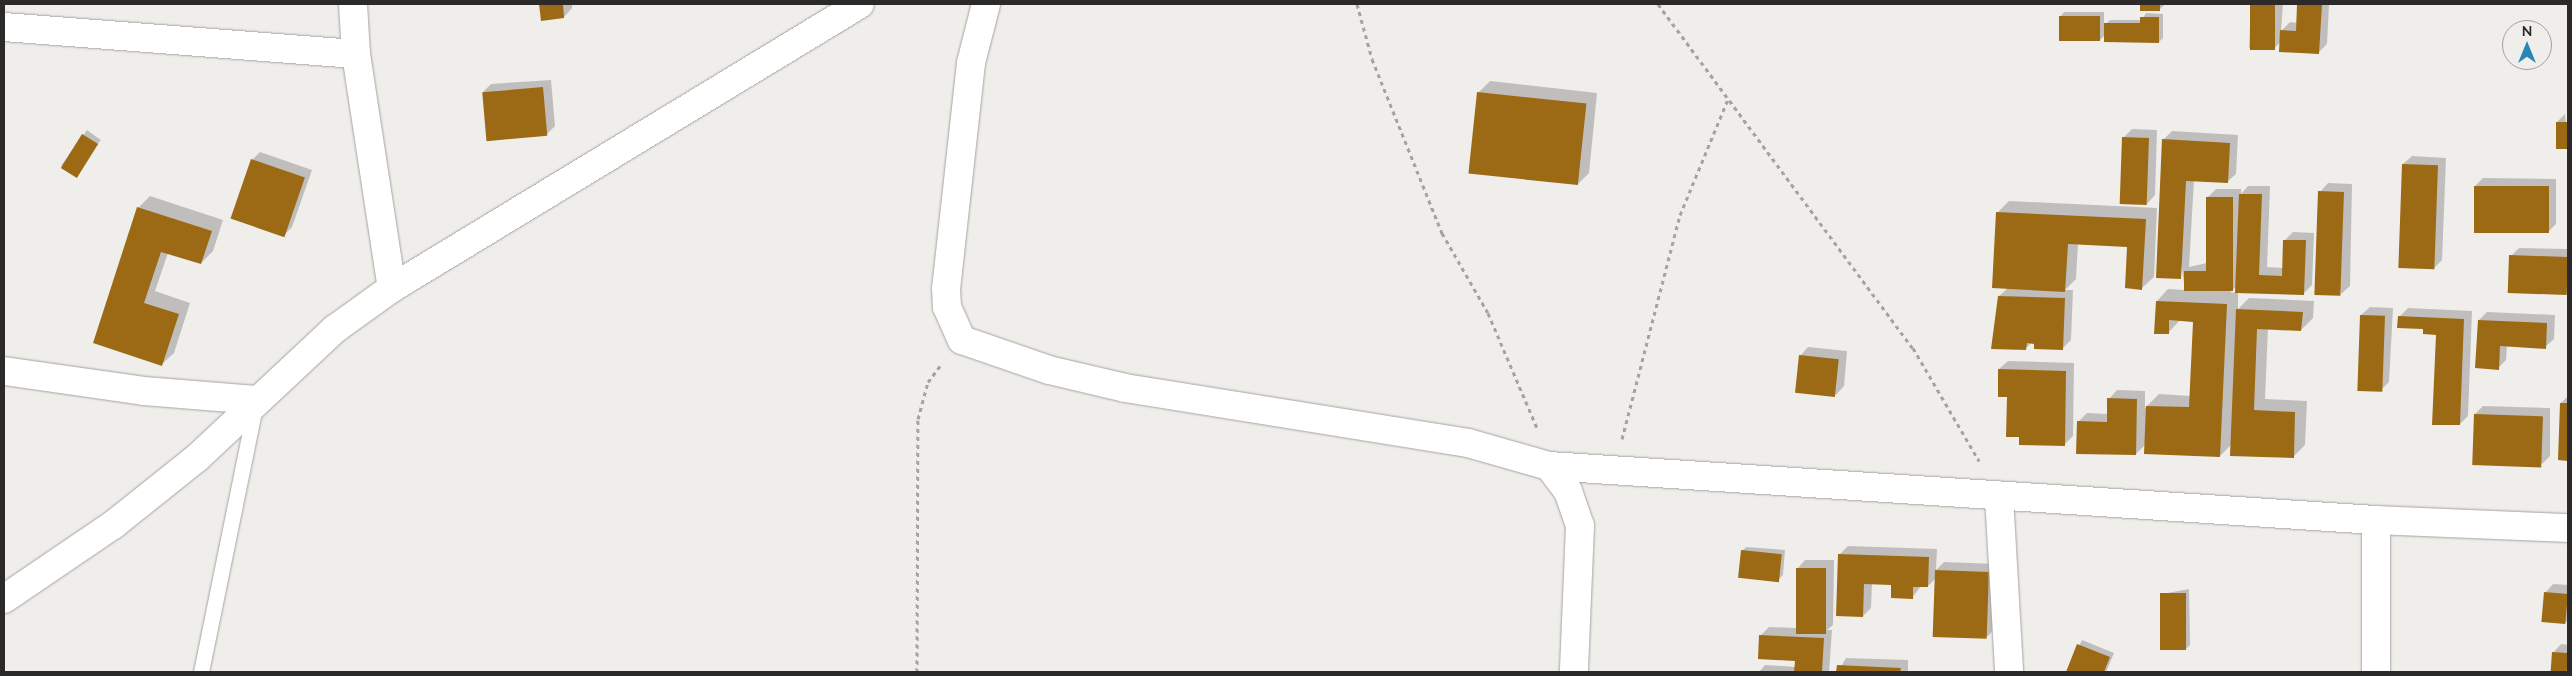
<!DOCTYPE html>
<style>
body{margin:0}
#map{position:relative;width:2572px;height:676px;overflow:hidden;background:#f0eeeb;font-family:Mulish,sans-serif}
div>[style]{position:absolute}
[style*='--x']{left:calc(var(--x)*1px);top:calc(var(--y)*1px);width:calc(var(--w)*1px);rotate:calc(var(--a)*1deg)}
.shadow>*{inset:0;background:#0003;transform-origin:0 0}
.building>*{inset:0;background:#9c6a14;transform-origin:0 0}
.path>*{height:3px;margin-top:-1.5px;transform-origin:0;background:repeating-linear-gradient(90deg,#a5a3a1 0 4px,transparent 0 8px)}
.roads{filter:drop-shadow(0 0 1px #a5a3a0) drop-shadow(0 0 1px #a5a3a0)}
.service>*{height:15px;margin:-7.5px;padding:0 7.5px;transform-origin:7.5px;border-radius:7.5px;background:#fff}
.minor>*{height:28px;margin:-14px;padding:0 14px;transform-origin:14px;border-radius:14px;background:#fff}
span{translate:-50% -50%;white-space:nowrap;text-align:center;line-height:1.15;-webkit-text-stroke:4.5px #f0eeeb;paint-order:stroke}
.frame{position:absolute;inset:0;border:5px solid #2b2a29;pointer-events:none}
.north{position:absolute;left:2502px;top:20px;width:50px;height:50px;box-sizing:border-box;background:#f0eeeb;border:1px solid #a1a09d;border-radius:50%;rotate:0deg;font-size:14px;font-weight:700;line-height:20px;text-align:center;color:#2b2a29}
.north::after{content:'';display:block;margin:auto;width:18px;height:22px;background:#2886b3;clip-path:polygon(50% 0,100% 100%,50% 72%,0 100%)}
</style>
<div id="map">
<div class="shadow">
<i style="clip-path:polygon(540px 4px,572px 4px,572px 8px,564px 17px,542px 19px)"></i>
<i style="clip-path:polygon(2142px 4px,2165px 4px,2159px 10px,2142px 10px)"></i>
<i style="clip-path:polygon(2251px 4px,2283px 4px,2281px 31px,2290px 22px,2298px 23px,2299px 4px,2329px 4px,2327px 44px,2318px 53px,2281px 41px,2273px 50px,2249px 48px)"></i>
<i style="clip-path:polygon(2064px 12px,2104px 12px,2104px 26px,2110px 20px,2142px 20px,2146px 13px,2163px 14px,2163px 38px,2159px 42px,2106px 34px,2100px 40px,2060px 17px)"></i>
<i style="clip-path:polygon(551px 80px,555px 126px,546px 135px,483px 92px,491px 84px)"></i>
<i style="clip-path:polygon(1490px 81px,1597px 93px,1589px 173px,1577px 185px,1478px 93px)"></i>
<i style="clip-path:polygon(2565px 114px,2568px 149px,2556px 148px,2557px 122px)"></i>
<i style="clip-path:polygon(2132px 129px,2157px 130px,2155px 195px,2147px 204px,2124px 137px)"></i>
<i style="left:87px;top:130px;width:17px;height:44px;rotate:36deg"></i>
<i style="clip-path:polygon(evenodd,2172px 131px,2238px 135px,2236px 174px,2227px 182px,2194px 180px,2189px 267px,2207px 263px,2207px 198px,2216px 189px,2241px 189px,2241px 194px,2248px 186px,2270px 186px,2267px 267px,2283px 268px,2285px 240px,2293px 232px,2314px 233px,2312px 285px,2303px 294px,2238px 292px,2238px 309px,2249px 298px,2314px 301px,2313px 318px,2301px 330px,2268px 328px,2265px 399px,2307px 401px,2305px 445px,2293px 457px,2232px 444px,2220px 456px,2146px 444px,2136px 454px,2078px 422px,2087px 413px,2108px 414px,2109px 399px,2117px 390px,2145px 391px,2145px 408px,2159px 394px,2191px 396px,2194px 320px,2180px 320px,2168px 333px,2157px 301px,2168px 289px,2185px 290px,2163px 140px,2172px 131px,2237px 286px,2236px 293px,2230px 292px,2237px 286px)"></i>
<i style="clip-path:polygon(260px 152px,312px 170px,292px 227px,284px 235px,252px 160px)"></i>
<i style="clip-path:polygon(2412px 156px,2446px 158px,2442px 260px,2434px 268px,2403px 164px)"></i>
<i style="clip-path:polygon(2483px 178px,2556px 179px,2556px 224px,2548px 232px,2475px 186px)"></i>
<i style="clip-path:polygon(2328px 183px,2352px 184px,2350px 286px,2341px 294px,2320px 192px)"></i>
<i style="clip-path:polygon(150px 196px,223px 220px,213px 251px,201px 263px,168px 253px,155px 291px,190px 303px,174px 353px,162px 364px,95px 342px,138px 208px)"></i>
<i style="clip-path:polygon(2009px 201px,2157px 208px,2154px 277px,2142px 288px,2128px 246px,2078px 243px,2076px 279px,2065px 290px,2073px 290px,2071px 340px,2063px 348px,2032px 342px,2025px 349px,1999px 296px,2008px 288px,1997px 213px)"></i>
<i style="clip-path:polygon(2519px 248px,2568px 249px,2568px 293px,2510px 291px,2511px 256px)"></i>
<i style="clip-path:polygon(2370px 307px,2393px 308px,2389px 382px,2381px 390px,2361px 315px)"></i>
<i style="clip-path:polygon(2408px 308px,2472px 311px,2468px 416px,2460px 424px,2437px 334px,2399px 317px)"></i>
<i style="clip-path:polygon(2487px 312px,2555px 315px,2554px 339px,2545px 347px,2507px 345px,2506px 360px,2498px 368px,2479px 320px)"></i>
<i style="clip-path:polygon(1808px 347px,1847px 351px,1844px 386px,1836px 395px,1800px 356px)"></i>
<i style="clip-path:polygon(2008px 361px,2074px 363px,2073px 436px,2065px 444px,2021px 435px,1999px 369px)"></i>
<i style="clip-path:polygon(2568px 396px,2568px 459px,2559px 459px,2561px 403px)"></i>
<i style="clip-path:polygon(2483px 406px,2550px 408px,2550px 456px,2542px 464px,2475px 414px)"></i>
<i style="clip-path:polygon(1848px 546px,1937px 549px,1936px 570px,1944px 562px,1997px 564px,1995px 628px,1987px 637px,1936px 578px,1928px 586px,1921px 586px,1912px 598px,1893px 584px,1872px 583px,1871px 608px,1863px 616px,1840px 554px)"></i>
<i style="clip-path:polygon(1746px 547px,1785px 550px,1783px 575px,1779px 579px,1742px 551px)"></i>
<i style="clip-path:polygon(1805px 560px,1834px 560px,1833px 625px,1827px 630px,1832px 630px,1829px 672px,1759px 672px,1765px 665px,1796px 667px,1796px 660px,1761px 635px,1769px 627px,1796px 628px,1797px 569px)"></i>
<i style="clip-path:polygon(2553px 584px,2568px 585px,2568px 622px,2543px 620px,2545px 593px)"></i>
<i style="clip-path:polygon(2189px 589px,2190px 645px,2186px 649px,2162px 594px)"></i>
<i style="clip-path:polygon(2082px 640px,2114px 653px,2106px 672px,2067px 672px)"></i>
<i style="clip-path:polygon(2561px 644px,2568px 645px,2568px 671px,2552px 670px,2553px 653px)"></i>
<i style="clip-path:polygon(1846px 658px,1908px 660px,1908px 672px,1838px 672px)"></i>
</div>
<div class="building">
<i style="clip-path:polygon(539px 4px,563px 4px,564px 18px,541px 21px)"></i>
<i style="left:2140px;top:4px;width:20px;height:7px"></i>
<i style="left:2250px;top:4px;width:25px;height:46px"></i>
<i style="clip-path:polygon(2297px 4px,2322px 4px,2319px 54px,2279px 52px,2280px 30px,2296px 31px)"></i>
<i style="left:2059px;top:16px;width:41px;height:25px"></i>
<i style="clip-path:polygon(2140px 17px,2159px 17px,2159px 43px,2104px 42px,2104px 23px,2140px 23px)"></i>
<i style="left:543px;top:87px;width:49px;height:61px;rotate:85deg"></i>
<i style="left:1477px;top:92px;width:110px;height:82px;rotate:6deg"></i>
<i style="left:2556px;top:122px;width:12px;height:27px"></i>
<i style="left:82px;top:134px;width:19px;height:40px;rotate:32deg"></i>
<i style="left:2122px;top:137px;width:27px;height:67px;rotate:2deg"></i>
<i style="clip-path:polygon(2162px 139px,2230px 143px,2228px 183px,2186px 181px,2181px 279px,2156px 278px)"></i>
<i style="left:251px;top:159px;width:57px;height:63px;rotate:19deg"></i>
<i style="left:2402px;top:164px;width:36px;height:104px;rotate:2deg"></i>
<i style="left:2474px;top:186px;width:75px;height:47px"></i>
<i style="left:2318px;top:191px;width:26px;height:104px;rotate:2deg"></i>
<i style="clip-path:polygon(2239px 194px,2262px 194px,2259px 275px,2282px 276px,2283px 240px,2306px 240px,2304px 295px,2235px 293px)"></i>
<i style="clip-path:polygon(2206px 197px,2233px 197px,2233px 291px,2184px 291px,2184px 271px,2206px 271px)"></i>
<i style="clip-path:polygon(137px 207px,212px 231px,201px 264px,161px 252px,144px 303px,179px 314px,162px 366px,93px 343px)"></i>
<i style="clip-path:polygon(1996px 212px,2146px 219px,2142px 290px,2125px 288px,2127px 247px,2068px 244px,2065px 292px,1992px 288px)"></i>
<i style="left:2509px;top:255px;width:59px;height:38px;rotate:2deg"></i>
<i style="clip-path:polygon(1998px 296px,2065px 298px,2063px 350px,2034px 349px,2034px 344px,2027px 343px,2026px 350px,1991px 349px)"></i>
<i style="clip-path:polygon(2156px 301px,2227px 304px,2220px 457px,2144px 454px,2146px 406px,2189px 407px,2193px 322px,2169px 320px,2169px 334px,2154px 334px)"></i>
<i style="clip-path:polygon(2236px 309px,2303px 312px,2301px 331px,2257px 329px,2254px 410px,2295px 412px,2294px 458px,2230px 456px)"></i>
<i style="left:2360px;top:315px;width:25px;height:76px;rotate:2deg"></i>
<i style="clip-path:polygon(2398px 316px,2464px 319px,2460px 425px,2432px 425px,2436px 335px,2423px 334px,2423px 329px,2397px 328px)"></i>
<i style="clip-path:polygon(2478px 320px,2547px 323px,2546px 349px,2500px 346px,2499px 370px,2475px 368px)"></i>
<i style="left:1799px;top:355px;width:40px;height:38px;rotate:6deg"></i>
<i style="clip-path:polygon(1998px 369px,2066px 371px,2065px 446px,2019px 445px,2019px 437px,2006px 437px,2007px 397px,1998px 397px)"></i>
<i style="clip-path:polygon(2107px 398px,2137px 399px,2136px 455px,2076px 454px,2077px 421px,2107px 422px)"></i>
<i style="clip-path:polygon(2560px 403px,2568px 403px,2568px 461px,2558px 460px)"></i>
<i style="left:2474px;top:414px;width:69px;height:51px;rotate:2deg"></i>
<i style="left:1741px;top:550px;width:41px;height:28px;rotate:6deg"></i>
<i style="clip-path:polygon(1838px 554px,1929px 557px,1928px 587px,1913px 587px,1913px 599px,1891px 598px,1891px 585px,1864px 584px,1863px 617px,1836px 616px)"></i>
<i style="left:1796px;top:568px;width:30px;height:66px"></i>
<i style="left:1935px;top:570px;width:54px;height:67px;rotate:2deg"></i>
<i style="left:2544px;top:592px;width:24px;height:30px;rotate:5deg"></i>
<i style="left:2160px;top:593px;width:26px;height:57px"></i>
<i style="clip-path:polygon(1759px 635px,1824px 638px,1822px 672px,1794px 672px,1795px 661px,1758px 659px)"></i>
<i style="clip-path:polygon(2077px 644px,2110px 657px,2104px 672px,2066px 672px)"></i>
<i style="left:2552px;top:652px;width:16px;height:19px;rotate:4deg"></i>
<i style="clip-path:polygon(1837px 665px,1901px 668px,1900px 672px,1836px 672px)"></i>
</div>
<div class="path">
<i style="--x:1357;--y:4;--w:57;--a:74.7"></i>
<i style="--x:1372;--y:59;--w:188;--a:68.1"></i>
<i style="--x:1442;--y:233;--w:92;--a:60.1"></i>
<i style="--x:1488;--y:313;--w:127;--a:66.9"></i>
<i style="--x:1658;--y:4;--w:428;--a:53.5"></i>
<i style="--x:1913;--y:348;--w:131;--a:59.7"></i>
<i style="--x:1622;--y:439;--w:231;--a:-75.5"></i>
<i style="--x:1680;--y:215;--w:126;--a:-67.5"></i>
<i style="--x:917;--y:672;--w:253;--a:-89.8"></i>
<i style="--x:918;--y:419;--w:38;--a:-75"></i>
<i style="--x:928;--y:382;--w:21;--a:-53"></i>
</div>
<div class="roads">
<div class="service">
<i style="--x:201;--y:672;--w:270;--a:-78.5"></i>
</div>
<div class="minor">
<i style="--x:353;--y:4;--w:50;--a:86.6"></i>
<i style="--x:356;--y:54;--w:237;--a:81.3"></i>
<i style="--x:986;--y:4;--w:61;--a:104.3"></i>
<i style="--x:971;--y:63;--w:226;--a:96.3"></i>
<i style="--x:946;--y:288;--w:19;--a:87"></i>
<i style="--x:947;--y:307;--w:36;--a:66"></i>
<i style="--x:962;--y:340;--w:92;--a:19"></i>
<i style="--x:1049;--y:370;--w:78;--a:13.3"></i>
<i style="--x:1125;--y:388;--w:347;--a:9.1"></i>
<i style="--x:1468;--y:443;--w:84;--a:15.9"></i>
<i style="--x:1549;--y:466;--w:31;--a:53"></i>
<i style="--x:1568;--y:491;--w:37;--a:71"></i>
<i style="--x:1580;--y:526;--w:146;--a:92.4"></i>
<i style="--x:4;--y:27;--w:353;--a:4.4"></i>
<i style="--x:4;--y:371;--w:141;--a:8.1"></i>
<i style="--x:144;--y:391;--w:112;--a:4.6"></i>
<i style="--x:1549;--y:466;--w:829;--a:3.74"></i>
<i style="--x:2376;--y:520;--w:192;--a:2.4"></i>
<i style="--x:1999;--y:496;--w:176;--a:86.7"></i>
<i style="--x:2376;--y:520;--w:152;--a:90"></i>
<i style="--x:4;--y:599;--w:132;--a:-34.2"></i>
<i style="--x:113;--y:525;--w:107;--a:-38.6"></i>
<i style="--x:197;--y:458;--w:189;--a:-43.1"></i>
<i style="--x:335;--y:329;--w:70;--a:-35.7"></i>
<i style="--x:392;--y:288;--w:547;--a:-31.25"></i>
</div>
</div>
<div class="frame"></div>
<div class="north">N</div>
</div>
